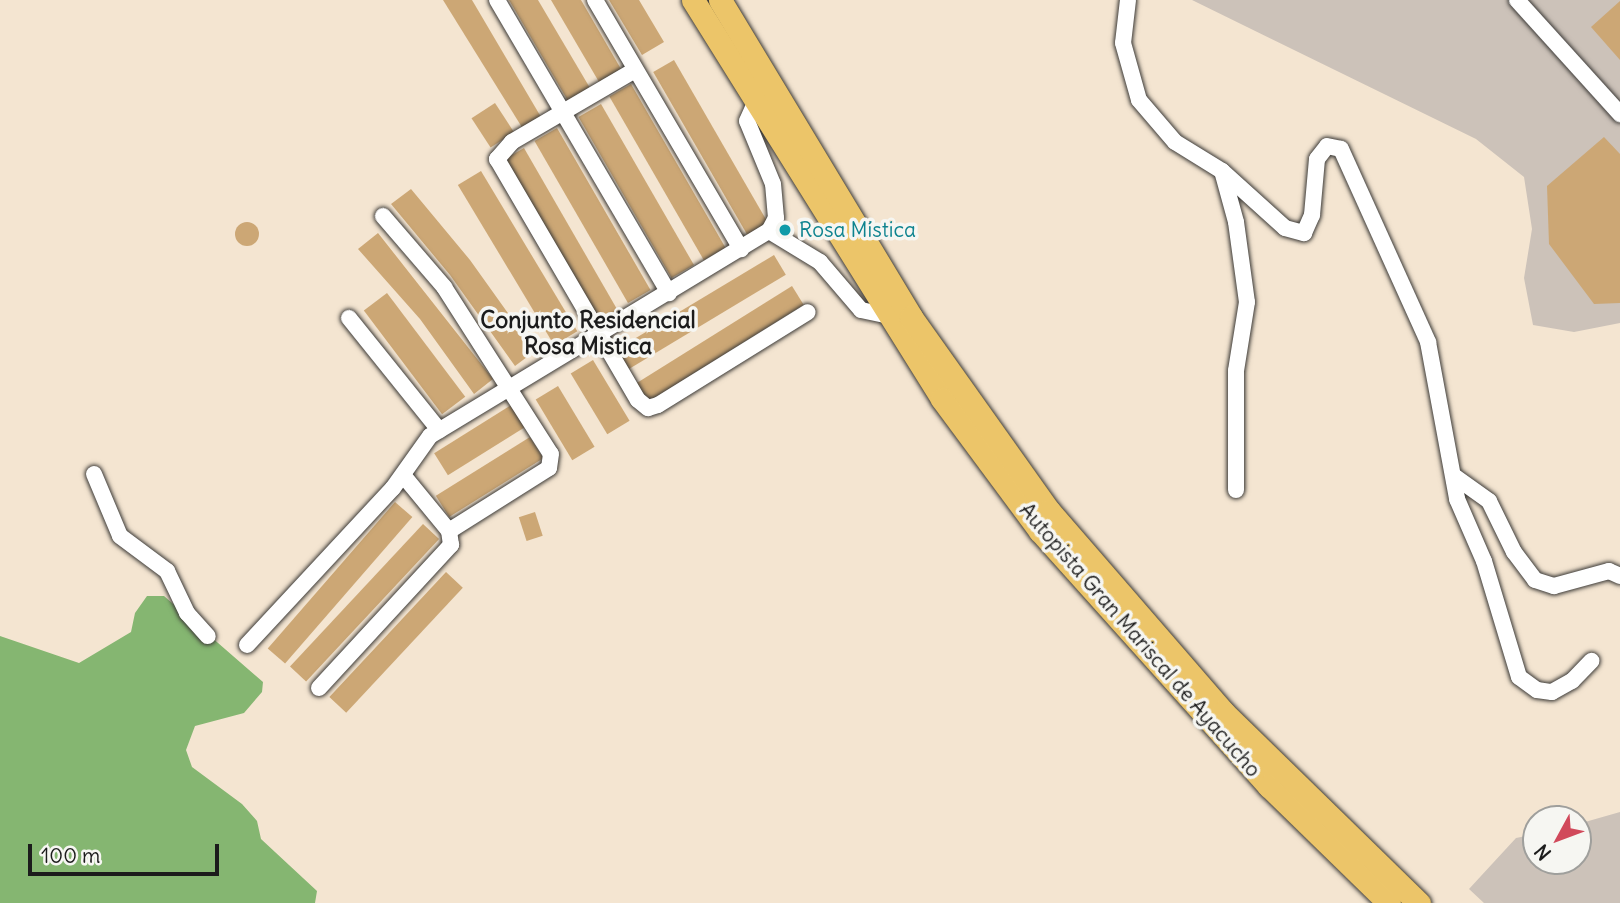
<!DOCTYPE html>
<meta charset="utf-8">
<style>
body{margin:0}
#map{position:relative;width:1620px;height:903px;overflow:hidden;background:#f4e5d1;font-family:Delius,sans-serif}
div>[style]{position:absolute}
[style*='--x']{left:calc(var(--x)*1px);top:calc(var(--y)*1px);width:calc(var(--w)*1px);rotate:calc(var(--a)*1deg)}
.industrial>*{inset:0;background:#ccc2b9}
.forest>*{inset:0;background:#85b671}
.building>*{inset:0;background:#cca775;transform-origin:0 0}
.round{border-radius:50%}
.roads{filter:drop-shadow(0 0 2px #3c3a37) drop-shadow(0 0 2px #3c3a37)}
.minor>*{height:16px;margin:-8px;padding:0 8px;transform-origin:8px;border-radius:8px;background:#fff}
.highway>*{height:23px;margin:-11.5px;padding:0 11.5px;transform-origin:11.5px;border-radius:11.5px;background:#ecc569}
.dots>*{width:19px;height:19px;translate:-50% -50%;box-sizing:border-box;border:4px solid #f6f6f2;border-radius:50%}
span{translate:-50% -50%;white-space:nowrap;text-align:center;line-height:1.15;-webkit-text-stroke:7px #f6f6f2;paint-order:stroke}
.culture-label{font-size:21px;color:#0d838f}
.left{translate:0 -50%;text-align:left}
.street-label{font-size:21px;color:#1c1c1c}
.neighbourhood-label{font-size:23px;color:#1c1c1c;font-weight:700}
.north{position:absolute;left:1522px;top:805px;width:70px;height:70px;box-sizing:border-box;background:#f6f6f2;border:2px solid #9f9f9c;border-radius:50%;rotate:229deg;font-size:19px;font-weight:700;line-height:28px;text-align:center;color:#1c1c1c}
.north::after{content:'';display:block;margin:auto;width:24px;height:32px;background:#d1495b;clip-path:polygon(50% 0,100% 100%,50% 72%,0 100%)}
.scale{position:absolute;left:28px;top:844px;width:191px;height:32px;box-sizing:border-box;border:4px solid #1c1c1c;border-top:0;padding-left:9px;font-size:21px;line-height:24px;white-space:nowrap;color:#1c1c1c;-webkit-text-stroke:5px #f6f6f2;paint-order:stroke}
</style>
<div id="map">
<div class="industrial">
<i style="clip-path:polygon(1192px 0,1620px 0,1620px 323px,1574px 332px,1533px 325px,1524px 278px,1532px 229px,1524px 177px,1476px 139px)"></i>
<i style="clip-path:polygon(1620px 812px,1620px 903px,1484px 903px,1469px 889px,1516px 838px,1536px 834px,1536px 861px,1578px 861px,1578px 824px)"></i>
</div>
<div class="forest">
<i style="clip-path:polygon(147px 596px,164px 596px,263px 682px,262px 692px,244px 713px,195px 726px,186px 750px,192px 767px,242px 804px,257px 821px,261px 839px,317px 891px,315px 903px,0 903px,0 636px,79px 663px,131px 632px,135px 613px)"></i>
</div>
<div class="building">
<i style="clip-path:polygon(443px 0,472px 0,541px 117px,523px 129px)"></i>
<i style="clip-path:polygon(509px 0,538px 0,590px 88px,568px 101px)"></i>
<i style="clip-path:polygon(551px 0,581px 0,621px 69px,599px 82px)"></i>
<i style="clip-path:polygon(609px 0,639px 0,664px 42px,642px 55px)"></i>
<i style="clip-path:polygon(1620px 1px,1620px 60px,1591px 27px)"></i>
<i style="left:674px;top:60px;width:188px;height:24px;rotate:60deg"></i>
<i style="left:631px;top:84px;width:189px;height:25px;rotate:60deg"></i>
<i style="left:495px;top:103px;width:35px;height:28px;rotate:57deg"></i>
<i style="left:601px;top:104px;width:186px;height:26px;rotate:60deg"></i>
<i style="left:557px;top:128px;width:187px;height:26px;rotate:60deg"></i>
<i style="clip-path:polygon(1604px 137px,1620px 154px,1620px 303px,1594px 304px,1549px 244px,1547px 186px)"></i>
<i style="left:524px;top:148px;width:187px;height:26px;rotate:60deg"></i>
<i style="left:481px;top:171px;width:187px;height:27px;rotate:59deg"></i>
<i style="clip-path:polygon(411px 189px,470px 260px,535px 351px,515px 366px,450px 275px,391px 204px)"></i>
<i class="round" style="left:235px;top:222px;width:24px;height:24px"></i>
<i style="clip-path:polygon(378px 233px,493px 379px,474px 394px,420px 319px,358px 249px)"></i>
<i style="left:774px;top:255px;width:23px;height:183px;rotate:59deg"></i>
<i style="left:792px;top:286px;width:22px;height:183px;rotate:58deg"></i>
<i style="left:387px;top:293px;width:130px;height:29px;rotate:53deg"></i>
<i style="left:593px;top:360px;width:71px;height:26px;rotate:59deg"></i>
<i style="left:558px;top:386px;width:71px;height:26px;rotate:59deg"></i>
<i style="left:513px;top:404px;width:26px;height:93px;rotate:58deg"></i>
<i style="left:530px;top:437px;width:25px;height:111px;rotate:58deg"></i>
<i style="left:395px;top:502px;width:23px;height:194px;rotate:41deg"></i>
<i style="left:535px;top:512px;width:25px;height:17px;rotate:72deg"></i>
<i style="left:423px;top:524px;width:22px;height:195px;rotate:43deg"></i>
<i style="left:446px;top:572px;width:23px;height:171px;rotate:43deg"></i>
</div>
<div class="roads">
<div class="minor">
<i style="--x:497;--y:0;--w:340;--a:59.6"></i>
<i style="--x:595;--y:0;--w:289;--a:59.6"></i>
<i style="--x:1128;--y:0;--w:43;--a:96.6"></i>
<i style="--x:1123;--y:43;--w:59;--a:74.3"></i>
<i style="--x:1139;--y:100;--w:55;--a:49.4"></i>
<i style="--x:1175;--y:142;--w:55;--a:31.7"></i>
<i style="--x:1222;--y:171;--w:53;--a:74.6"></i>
<i style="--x:1236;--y:222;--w:81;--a:82.2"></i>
<i style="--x:1247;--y:302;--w:70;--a:99.1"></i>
<i style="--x:1236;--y:371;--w:119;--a:90"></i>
<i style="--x:1517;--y:0;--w:154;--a:47.9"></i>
<i style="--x:635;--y:70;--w:143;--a:149.7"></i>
<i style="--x:512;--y:142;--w:23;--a:131"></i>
<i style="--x:497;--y:159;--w:279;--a:59.7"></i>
<i style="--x:638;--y:400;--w:13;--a:39"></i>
<i style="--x:648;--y:408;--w:10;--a:-17"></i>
<i style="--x:658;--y:405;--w:176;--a:-31.8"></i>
<i style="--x:1222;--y:171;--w:85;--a:42.1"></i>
<i style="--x:1285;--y:228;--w:20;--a:15"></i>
<i style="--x:1304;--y:233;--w:20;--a:-66"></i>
<i style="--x:1312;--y:215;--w:56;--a:-84.9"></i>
<i style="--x:1317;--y:159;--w:16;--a:-52"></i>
<i style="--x:1327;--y:146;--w:14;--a:12"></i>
<i style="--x:1341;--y:149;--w:212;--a:65.7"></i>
<i style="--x:1428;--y:342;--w:160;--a:79.5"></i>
<i style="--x:1457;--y:499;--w:68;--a:66.5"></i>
<i style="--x:1484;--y:561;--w:121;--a:73.2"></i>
<i style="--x:1519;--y:677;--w:22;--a:36"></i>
<i style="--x:1537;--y:690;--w:15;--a:8"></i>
<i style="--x:1552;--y:692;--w:23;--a:-29"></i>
<i style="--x:1572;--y:681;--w:28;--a:-46"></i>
<i style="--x:383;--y:216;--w:94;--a:49.3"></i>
<i style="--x:444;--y:287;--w:198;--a:57.4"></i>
<i style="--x:551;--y:454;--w:14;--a:98"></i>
<i style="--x:549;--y:468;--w:118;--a:147.8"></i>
<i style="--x:769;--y:231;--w:60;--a:31.3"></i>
<i style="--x:820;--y:262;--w:63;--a:49.5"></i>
<i style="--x:861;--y:310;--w:29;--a:12"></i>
<i style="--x:349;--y:318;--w:144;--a:51.2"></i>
<i style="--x:94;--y:474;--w:67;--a:67.2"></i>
<i style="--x:120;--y:536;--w:59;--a:36.7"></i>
<i style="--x:167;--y:571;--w:47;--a:64.5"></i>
<i style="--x:187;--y:613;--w:31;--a:48"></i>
<i style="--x:1454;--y:476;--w:43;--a:35.5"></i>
<i style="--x:1489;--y:501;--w:57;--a:63.9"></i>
<i style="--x:1514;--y:552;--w:35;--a:53"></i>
<i style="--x:1535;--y:580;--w:20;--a:18"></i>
<i style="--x:1554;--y:586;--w:57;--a:-15.3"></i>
<i style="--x:1609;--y:571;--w:12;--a:24"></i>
<i style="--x:247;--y:645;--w:214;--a:-47.1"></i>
<i style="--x:393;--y:488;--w:64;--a:-54.6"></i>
<i style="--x:430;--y:436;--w:396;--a:-31.2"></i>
<i style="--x:769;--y:231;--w:15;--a:-62"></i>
<i style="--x:776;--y:218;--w:34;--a:-95"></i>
<i style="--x:773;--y:184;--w:68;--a:-112.4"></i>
<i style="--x:747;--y:121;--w:22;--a:-66"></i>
<i style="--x:319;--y:688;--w:195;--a:-47.3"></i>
<i style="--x:451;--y:545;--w:14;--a:-98"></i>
<i style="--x:449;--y:531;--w:72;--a:-129.4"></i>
</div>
<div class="highway">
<i style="--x:693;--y:0;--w:470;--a:58"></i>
<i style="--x:942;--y:399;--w:164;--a:53.4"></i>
<i style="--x:1040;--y:531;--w:343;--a:48.1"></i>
<i style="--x:1269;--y:786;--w:168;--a:44.3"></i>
<i style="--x:720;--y:0;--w:370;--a:58.9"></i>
<i style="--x:911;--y:317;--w:238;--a:54.6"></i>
<i style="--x:1049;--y:511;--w:266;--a:49.1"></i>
<i style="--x:1223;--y:712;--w:274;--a:44.3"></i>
</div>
</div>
<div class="dots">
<i style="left:785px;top:230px;background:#0f9aa8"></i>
</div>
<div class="culture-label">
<span class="left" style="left:799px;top:230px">Rosa Mística</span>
</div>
<div class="street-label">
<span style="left:1140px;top:640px;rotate:49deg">Autopista Gran Mariscal de Ayacucho</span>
</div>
<div class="neighbourhood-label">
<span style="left:588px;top:333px">Conjunto Residencial<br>Rosa Mistica</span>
</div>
<div class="north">N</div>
<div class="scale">100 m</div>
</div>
